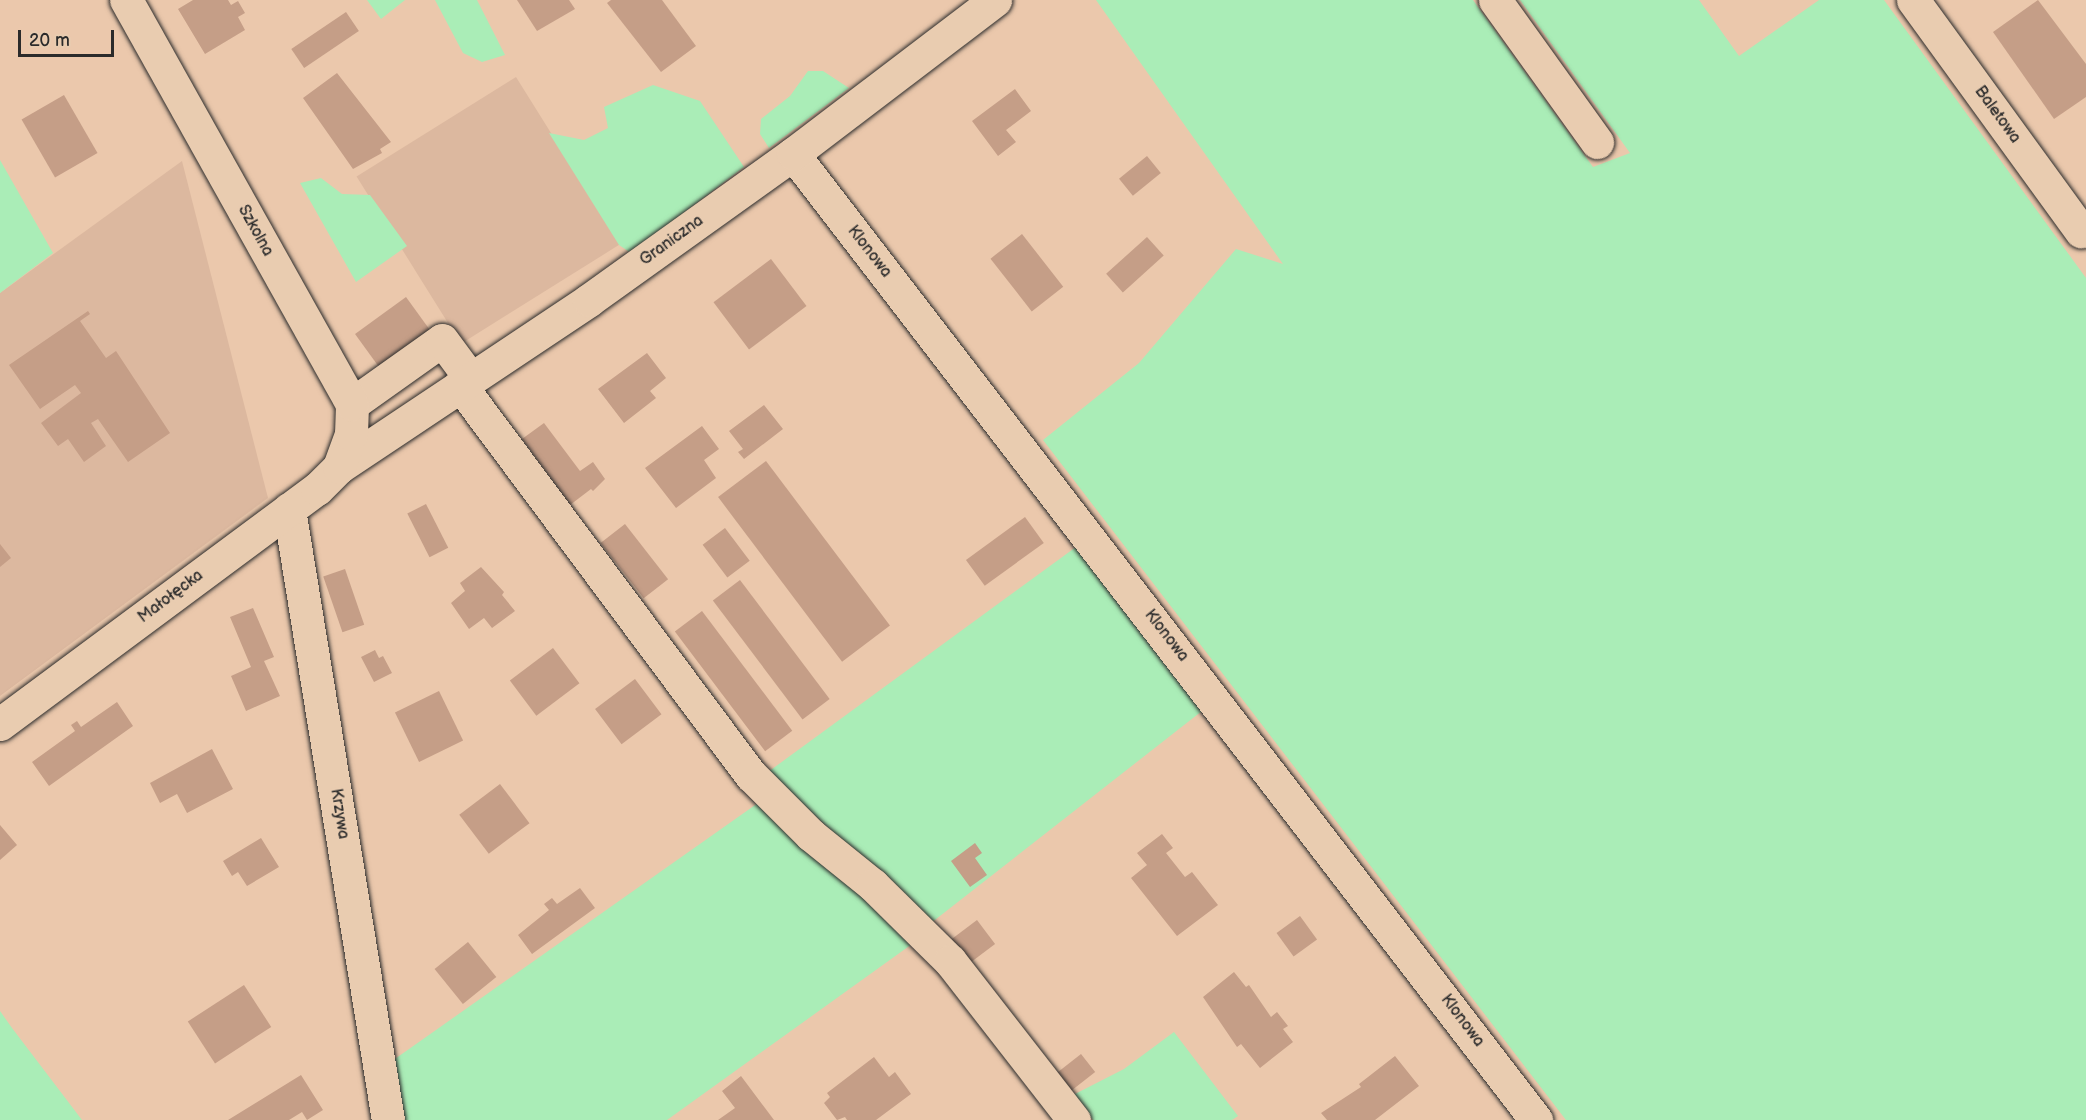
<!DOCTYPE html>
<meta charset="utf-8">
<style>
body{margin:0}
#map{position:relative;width:2086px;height:1120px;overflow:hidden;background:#ebc8ac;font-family:"Balsamiq Sans",sans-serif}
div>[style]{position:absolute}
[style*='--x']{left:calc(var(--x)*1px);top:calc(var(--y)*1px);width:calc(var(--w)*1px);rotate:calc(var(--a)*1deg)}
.built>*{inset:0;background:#dcb89f;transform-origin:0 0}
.green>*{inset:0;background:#aaedb7}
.building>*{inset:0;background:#c59e87;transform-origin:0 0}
.roads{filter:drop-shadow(0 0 2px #2b2b2b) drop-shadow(0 0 2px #2b2b2b)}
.minor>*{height:33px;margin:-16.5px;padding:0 16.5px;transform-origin:16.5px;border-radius:16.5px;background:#e9ccb0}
span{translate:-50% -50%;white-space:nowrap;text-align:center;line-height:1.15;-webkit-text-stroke:4.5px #e9ccb0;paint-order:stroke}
.street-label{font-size:16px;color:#2b2b2b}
.scale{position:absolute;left:18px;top:30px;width:96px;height:27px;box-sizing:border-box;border:3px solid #2b2b2b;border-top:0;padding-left:8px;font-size:18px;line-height:21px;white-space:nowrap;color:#2b2b2b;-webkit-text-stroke:4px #e9ccb0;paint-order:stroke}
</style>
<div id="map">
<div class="built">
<i style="left:516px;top:77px;width:197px;height:188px;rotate:58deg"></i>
<i style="clip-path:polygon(182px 161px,268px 498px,0 696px,0 293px)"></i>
</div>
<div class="green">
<i style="clip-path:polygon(367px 0,405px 0,381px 19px)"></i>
<i style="clip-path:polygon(435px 0,477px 0,505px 55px,482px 62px,463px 53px)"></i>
<i style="clip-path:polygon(1096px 0,1473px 0,1593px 167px,1630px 153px,1520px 0,1699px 0,1739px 56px,1819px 0,1884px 0,2086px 278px,2086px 1120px,1566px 1120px,1043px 440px,1139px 363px,1236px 249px,1283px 264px)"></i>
<i style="clip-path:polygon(808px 71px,823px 71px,849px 88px,769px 148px,760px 134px,761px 119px,790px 96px)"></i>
<i style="clip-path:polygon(653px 85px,700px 101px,744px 167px,631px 253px,619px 245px,549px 133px,584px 140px,608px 128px,604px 107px)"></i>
<i style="clip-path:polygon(0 160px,53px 253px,0 293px)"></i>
<i style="clip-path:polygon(321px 178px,342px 194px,370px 195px,407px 246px,356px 282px,300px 183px)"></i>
<i style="clip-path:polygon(1076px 547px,1202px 711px,931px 923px,768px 772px)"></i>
<i style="clip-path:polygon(758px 803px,919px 939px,667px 1120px,402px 1120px,392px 1061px)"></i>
<i style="clip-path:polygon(0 1011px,12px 1028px,82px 1120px,0 1120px)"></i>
<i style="clip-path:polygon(1174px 1032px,1238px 1116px,1232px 1120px,1093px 1120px,1073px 1095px,1124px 1069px)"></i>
</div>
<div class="building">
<i style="clip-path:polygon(193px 0,228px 0,231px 5px,238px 1px,245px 13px,238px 17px,245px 30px,205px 54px,178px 9px)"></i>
<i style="clip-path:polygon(517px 0,569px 0,575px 9px,537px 31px)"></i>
<i style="clip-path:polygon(611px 0,662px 0,696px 46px,661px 72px,607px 3px)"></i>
<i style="clip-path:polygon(2038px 0,2086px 64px,2086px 97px,2054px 119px,1993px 32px)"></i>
<i style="left:346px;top:12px;width:23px;height:66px;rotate:56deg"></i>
<i style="clip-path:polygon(337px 73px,391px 142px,380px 149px,382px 153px,353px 169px,303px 98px)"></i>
<i style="clip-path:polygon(1015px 89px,1031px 111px,1006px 130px,1016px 142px,998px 156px,972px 121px)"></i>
<i style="left:64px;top:95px;width:67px;height:49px;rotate:60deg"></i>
<i style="left:1147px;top:156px;width:22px;height:36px;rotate:51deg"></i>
<i style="left:1022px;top:234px;width:67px;height:40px;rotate:52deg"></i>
<i style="left:1147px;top:237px;width:25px;height:55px;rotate:48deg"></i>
<i style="left:771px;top:259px;width:59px;height:72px;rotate:53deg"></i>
<i style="left:406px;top:297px;width:41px;height:63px;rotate:54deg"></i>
<i style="clip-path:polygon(88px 311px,90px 314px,80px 321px,106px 358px,116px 351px,170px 433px,128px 462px,98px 419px,91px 423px,106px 446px,84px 462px,68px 439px,58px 446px,41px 423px,81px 393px,75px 385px,40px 409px,9px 365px)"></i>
<i style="clip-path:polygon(647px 353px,666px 378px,650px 391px,656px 398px,624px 423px,598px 389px)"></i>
<i style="clip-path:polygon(764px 405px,783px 429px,744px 459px,738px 452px,743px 449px,729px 431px)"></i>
<i style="clip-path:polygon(544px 423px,580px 471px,593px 462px,605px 479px,593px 491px,591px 489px,570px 505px,522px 439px)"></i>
<i style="clip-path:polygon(702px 426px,719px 449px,704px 460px,716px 478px,676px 508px,645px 468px)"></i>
<i style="left:766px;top:461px;width:206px;height:60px;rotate:53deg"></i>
<i style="left:426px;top:504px;width:49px;height:21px;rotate:63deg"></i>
<i style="left:1025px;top:517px;width:32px;height:73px;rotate:54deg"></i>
<i style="left:625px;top:524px;width:70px;height:31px;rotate:52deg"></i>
<i style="left:725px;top:528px;width:41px;height:28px;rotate:53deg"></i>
<i style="clip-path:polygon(0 544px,11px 558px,0 567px)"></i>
<i style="clip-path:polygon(481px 567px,504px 592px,502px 595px,515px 611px,492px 628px,484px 618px,469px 629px,451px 603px,465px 591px,460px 583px)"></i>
<i style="left:345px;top:569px;width:59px;height:23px;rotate:71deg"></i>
<i style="left:740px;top:580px;width:149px;height:34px;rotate:53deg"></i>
<i style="clip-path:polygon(253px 608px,274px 657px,264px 661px,280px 696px,246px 711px,231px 676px,251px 667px,230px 617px)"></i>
<i style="left:702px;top:611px;width:150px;height:34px;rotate:53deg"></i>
<i style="left:553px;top:648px;width:44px;height:54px;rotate:53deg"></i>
<i style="clip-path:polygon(375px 650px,379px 658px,383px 656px,392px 673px,374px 682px,361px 657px)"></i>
<i style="left:635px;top:679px;width:44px;height:50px;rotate:53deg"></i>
<i style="left:439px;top:691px;width:55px;height:49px;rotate:64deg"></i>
<i style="clip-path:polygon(117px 702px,133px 726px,49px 786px,32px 762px,75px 731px,71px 725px,77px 721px,81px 727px)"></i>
<i style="clip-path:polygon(212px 749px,233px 789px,187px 813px,177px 794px,160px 803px,150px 783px)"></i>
<i style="left:500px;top:784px;width:49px;height:51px;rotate:53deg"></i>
<i style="clip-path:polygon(0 825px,17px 845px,0 860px)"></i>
<i style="clip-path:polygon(1162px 834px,1173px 848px,1166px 853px,1185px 877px,1192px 872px,1218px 905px,1177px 936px,1131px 878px,1147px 865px,1137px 853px)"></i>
<i style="clip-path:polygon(261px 838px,279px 867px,247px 886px,238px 872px,232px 876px,223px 861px)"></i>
<i style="clip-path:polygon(975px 843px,982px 853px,975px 858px,987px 875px,970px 887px,951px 861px)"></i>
<i style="clip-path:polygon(580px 888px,595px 908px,532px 954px,518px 935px,549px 910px,544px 904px,552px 898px,557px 904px)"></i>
<i style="left:1300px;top:916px;width:29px;height:29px;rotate:54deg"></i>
<i style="left:977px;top:920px;width:30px;height:32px;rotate:53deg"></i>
<i style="left:468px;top:942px;width:45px;height:43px;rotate:51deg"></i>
<i style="clip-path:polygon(1234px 972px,1246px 987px,1249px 985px,1271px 1017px,1277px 1012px,1288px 1026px,1283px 1029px,1293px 1042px,1260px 1068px,1241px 1044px,1237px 1047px,1203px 997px)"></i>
<i style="left:244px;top:985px;width:50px;height:67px;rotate:57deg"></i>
<i style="left:1081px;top:1054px;width:23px;height:32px;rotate:52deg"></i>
<i style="clip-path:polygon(1395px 1056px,1419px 1086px,1375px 1120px,1327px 1120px,1321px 1113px,1361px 1087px,1359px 1084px)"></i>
<i style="clip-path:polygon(874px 1057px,889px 1077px,895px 1072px,911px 1094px,876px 1120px,847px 1120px,845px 1117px,837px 1120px,824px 1103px,830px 1097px,827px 1093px)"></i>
<i style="clip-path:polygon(301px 1075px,323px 1110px,307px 1120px,302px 1112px,289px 1120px,228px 1120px)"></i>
<i style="clip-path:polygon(741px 1076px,774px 1120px,718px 1120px,735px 1108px,722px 1091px)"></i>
</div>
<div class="roads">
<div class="minor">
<i style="--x:1495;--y:0;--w:175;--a:54.3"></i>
<i style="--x:1913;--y:0;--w:286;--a:54"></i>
<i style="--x:793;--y:154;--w:1219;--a:52.43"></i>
<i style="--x:460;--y:385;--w:487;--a:53.3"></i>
<i style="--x:751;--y:775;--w:85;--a:45"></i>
<i style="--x:811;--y:835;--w:80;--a:38.9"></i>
<i style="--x:873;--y:885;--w:108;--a:44.6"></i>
<i style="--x:950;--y:961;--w:202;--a:52.1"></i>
<i style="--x:352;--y:404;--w:110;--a:-35.4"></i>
<i style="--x:442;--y:340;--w:47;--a:53.6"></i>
<i style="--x:339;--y:467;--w:301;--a:-33.7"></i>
<i style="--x:589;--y:300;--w:251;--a:-35.6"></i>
<i style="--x:793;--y:154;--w:254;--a:-37.3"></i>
<i style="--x:289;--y:509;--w:619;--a:80.8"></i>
<i style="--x:0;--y:724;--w:395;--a:-36.6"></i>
<i style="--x:317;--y:489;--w:31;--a:-45"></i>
<i style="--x:339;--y:467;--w:35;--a:-70"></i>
<i style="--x:351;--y:434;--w:30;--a:-88"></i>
<i style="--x:352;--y:404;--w:463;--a:-119.2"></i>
</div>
</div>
<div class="street-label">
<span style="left:1997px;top:115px;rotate:54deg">Baletowa</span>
<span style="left:255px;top:231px;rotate:61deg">Szkolna</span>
<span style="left:672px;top:241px;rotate:-36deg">Graniczna</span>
<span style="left:869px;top:252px;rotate:52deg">Klonowa</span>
<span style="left:171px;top:597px;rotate:-37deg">Małołęcka</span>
<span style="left:1166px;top:636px;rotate:52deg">Klonowa</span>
<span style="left:339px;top:814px;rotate:81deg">Krzywa</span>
<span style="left:1462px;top:1021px;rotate:53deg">Klonowa</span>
</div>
<div class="scale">20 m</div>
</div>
